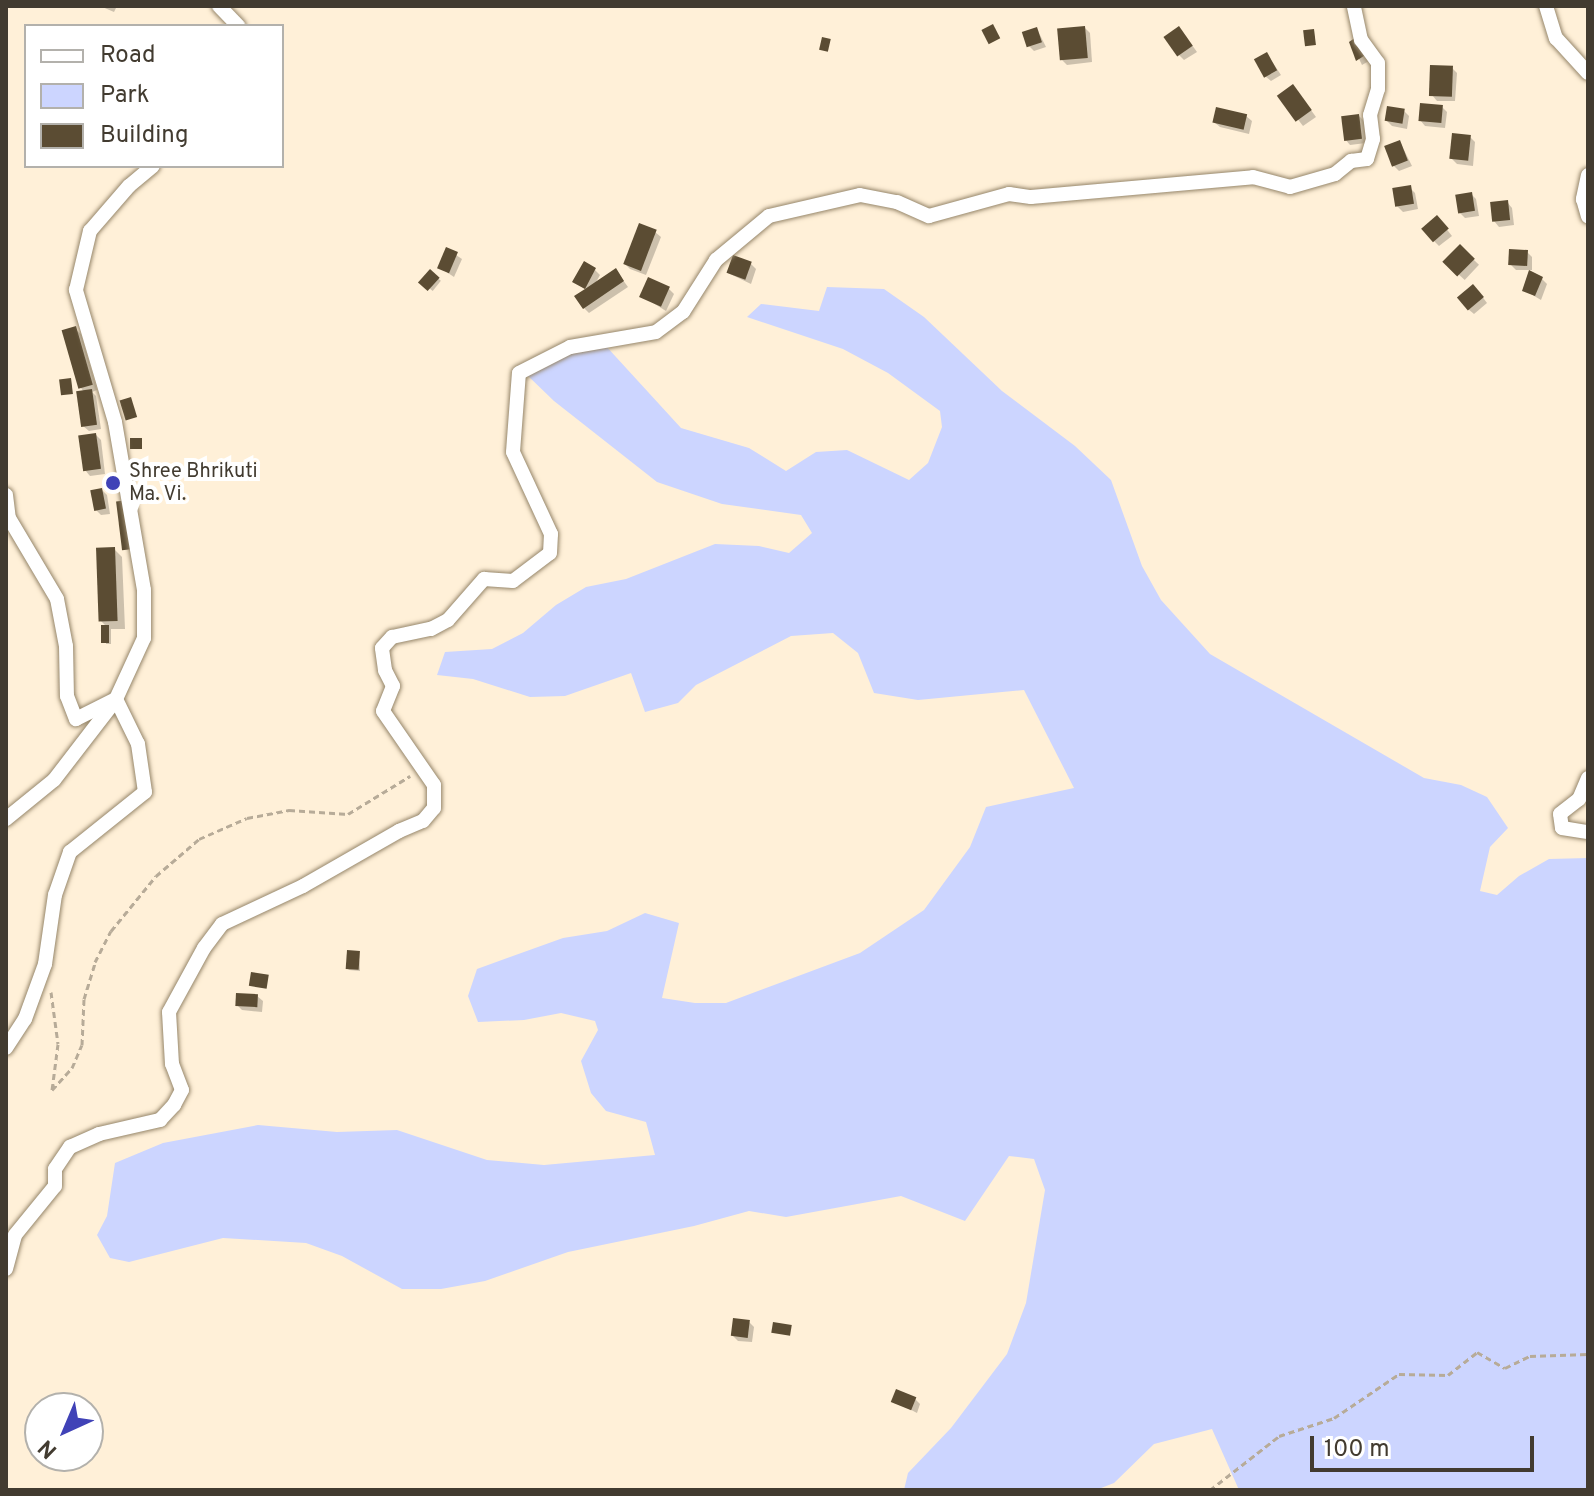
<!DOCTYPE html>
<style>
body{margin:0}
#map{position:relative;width:1594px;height:1496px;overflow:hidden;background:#fff0d8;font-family:Overpass,sans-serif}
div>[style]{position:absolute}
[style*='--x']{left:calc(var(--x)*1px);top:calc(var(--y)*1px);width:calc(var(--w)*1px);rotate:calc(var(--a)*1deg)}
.green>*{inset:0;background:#ccd5ff}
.shadow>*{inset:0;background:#0003;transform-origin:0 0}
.building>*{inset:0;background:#5b4c33;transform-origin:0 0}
.path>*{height:3px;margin-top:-1.5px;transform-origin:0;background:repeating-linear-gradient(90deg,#b7ab98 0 6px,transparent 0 10px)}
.roads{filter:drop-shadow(0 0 2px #96866a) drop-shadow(0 0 2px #96866a)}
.minor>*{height:14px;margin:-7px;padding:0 7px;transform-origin:7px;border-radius:7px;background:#fff}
.dots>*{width:22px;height:22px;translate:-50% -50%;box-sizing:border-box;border:4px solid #fff;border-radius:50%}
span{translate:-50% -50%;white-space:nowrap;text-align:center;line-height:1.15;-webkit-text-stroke:8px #fff;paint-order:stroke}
.poi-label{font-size:20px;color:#423b30}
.left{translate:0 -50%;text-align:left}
.frame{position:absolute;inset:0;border:8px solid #423b30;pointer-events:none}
.legend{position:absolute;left:24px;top:24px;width:260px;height:144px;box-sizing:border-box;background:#fff;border:2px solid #b3b1ac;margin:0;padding:10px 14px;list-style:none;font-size:24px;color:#423b30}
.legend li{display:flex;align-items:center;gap:16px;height:40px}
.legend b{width:40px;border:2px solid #b3b1ac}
.north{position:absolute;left:24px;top:1392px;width:80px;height:80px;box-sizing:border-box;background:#fff;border:2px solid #b3b1ac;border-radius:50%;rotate:224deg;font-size:22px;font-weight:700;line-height:32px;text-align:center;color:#423b30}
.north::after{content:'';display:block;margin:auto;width:28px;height:36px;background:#4042b7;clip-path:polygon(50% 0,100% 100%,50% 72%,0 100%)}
.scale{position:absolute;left:1310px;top:1436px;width:224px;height:36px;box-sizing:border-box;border:4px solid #423b30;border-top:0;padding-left:10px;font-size:24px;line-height:28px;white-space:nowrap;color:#423b30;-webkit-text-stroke:6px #fff;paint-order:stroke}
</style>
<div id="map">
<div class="green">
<i style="clip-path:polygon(827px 287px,884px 289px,924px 317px,1002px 391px,1075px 446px,1111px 480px,1142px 566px,1161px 600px,1210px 654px,1424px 778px,1461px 785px,1487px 797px,1508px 828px,1490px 847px,1480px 891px,1497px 895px,1519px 876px,1549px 859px,1588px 858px,1588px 1490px,1239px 1490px,1212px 1429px,1154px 1444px,1114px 1483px,1096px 1490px,904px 1490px,908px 1473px,951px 1428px,1007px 1354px,1026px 1303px,1045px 1190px,1034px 1159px,1009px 1156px,965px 1221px,901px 1196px,786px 1217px,749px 1211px,694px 1226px,568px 1252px,485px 1281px,441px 1289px,402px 1289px,342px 1256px,306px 1243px,223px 1238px,129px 1262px,110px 1258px,97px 1235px,107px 1216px,115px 1163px,163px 1143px,258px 1125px,337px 1132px,397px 1130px,487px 1160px,544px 1165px,655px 1155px,646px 1122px,606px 1111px,591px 1093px,581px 1061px,598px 1030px,595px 1021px,561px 1013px,524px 1020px,478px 1022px,468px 996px,477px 969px,563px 938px,607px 931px,645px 913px,679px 923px,662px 998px,695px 1003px,726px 1003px,860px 953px,924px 910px,970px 847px,986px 807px,1074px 788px,1024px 690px,918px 700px,874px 693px,858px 653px,833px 633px,791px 636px,696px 685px,678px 703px,645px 712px,631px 673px,565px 696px,530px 697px,473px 679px,437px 675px,445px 652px,492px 649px,523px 633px,556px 605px,586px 587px,626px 579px,715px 544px,759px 546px,789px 553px,812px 533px,801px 515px,722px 504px,657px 482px,554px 401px,526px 374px,552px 348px,605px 345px,681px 428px,749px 448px,786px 471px,816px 452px,847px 450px,909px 480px,928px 463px,942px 427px,940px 411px,888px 373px,843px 349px,747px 317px,761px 304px,819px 311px)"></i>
</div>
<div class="shadow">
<i style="clip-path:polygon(100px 6px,117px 6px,114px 12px)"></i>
<i style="clip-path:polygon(1085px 28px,1090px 33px,1092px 62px,1067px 65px,1061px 59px)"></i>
<i style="clip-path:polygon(1037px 29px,1046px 47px,1034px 51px,1029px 46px)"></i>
<i style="clip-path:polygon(1184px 34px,1197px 52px,1184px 60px,1179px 55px)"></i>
<i style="clip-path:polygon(1351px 42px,1374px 58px,1362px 65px)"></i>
<i style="clip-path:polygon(1267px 54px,1281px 75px,1271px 81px,1265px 76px)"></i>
<i style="clip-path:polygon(1452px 68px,1457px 73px,1455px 101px,1437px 101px,1432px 95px)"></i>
<i style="clip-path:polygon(1298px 92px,1316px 117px,1303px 126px,1280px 96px)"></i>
<i style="clip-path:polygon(1442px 107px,1447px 112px,1445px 128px,1425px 126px,1420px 120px)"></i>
<i style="clip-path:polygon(1404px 111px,1409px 116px,1407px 129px,1392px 126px,1387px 121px)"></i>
<i style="clip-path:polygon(1246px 116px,1252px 121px,1249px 134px,1220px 127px,1214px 122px)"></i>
<i style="clip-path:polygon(1359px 116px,1364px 121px,1366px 143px,1350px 145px,1345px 139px)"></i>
<i style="clip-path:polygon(1470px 137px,1475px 142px,1473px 166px,1457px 164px,1452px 159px)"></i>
<i style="clip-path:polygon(1400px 142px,1412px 166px,1399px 171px,1394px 166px)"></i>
<i style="clip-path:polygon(1410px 188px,1415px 193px,1418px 209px,1403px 212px,1397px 206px)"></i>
<i style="clip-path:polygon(1471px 194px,1476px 199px,1479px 216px,1465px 218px,1460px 213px)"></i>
<i style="clip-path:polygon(1507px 202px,1512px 208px,1514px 225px,1499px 227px,1494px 221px)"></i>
<i style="clip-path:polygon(1441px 222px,1452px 236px,1439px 246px,1434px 241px)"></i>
<i style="clip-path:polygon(655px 232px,661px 237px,646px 275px,630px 269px,625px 264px)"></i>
<i style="left:1460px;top:247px;width:26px;height:21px;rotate:43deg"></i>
<i style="clip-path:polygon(447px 249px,462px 259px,454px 277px,439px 267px)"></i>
<i style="clip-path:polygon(1527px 252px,1532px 257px,1532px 270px,1516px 270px,1510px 264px)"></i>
<i style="clip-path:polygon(751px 264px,756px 269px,751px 284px,728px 273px)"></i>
<i style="clip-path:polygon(595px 270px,600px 275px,595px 284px,620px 276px,628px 287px,589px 313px,584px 308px,586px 290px,575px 282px)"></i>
<i style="left:430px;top:272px;width:14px;height:13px;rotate:39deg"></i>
<i style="clip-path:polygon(1542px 279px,1547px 284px,1541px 300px,1524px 290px)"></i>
<i style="clip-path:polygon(669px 289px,674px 294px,666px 311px,642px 296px)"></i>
<i style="clip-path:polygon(1478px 291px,1487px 303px,1474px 314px,1468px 309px)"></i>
<i style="clip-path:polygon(75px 329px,81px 334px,97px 390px,92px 392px,96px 396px,101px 429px,89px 431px,83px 426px,84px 392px,81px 388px)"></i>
<i style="clip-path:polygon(96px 435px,101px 440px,105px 474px,90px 476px,85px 470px)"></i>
<i style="clip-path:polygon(102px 490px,107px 495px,110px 514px,101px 515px,96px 510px)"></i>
<i style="clip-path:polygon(114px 549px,122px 557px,125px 629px,111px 629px,111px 644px,106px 644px,107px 627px,101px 621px)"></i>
<i style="clip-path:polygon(359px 953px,360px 971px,349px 970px,347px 968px)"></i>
<i style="clip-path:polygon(257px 996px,263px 1001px,262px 1012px,242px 1010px,237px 1005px)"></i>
<i style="clip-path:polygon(749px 1322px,754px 1327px,752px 1342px,738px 1341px,733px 1336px)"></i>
<i style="clip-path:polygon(915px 1399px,920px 1404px,917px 1413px,894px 1401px)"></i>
</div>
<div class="building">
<i style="left:993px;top:24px;width:16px;height:13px;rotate:63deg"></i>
<i style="left:1085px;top:26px;width:32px;height:28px;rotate:85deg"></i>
<i style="left:1179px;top:26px;width:24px;height:19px;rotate:55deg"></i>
<i style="left:1037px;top:27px;width:16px;height:16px;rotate:72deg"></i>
<i style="left:1314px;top:29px;width:16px;height:11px;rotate:83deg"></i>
<i style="clip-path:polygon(1359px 35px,1370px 52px,1356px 61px,1349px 42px)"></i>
<i style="left:822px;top:37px;width:9px;height:13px;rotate:13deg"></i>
<i style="left:1267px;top:52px;width:21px;height:15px;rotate:61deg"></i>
<i style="left:1430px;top:65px;width:23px;height:31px;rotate:2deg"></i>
<i style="left:1293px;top:84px;width:32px;height:20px;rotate:54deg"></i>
<i style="left:1420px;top:103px;width:23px;height:18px;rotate:5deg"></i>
<i style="left:1387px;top:106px;width:18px;height:15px;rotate:9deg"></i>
<i style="left:1216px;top:107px;width:32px;height:16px;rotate:13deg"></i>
<i style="left:1359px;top:114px;width:25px;height:18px;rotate:83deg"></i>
<i style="left:1452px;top:133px;width:19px;height:26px;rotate:6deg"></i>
<i style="left:1400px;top:140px;width:22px;height:17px;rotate:69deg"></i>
<i style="left:1411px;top:185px;width:19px;height:19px;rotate:81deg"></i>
<i style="left:1472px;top:192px;width:19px;height:17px;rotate:81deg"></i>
<i style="left:1508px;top:200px;width:20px;height:18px;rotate:84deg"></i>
<i style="left:1437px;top:215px;width:18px;height:21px;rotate:49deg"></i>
<i style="left:639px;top:223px;width:19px;height:44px;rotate:21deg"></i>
<i style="left:1460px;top:244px;width:21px;height:25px;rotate:45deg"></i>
<i style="left:446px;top:247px;width:13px;height:23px;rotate:23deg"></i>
<i style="left:1509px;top:249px;width:19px;height:16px;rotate:3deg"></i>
<i style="left:733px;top:255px;width:20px;height:19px;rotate:20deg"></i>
<i style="clip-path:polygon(584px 261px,596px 268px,585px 289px,616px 268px,624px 281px,583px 309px,574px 296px,585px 289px,572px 282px)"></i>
<i style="left:430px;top:269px;width:13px;height:18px;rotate:42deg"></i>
<i style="clip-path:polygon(1529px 270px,1543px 277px,1535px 296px,1522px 291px)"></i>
<i style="left:648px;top:277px;width:24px;height:22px;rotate:24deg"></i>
<i style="left:1473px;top:284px;width:17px;height:21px;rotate:50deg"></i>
<i style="left:76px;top:326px;width:61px;height:15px;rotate:74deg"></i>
<i style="left:71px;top:378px;width:16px;height:12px;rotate:83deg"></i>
<i style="left:92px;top:389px;width:36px;height:16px;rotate:82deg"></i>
<i style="left:131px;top:397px;width:21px;height:12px;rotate:73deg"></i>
<i style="left:96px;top:433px;width:36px;height:18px;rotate:82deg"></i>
<i style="left:130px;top:438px;width:12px;height:11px"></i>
<i style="left:102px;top:488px;width:21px;height:12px;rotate:79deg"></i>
<i style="left:129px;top:500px;width:49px;height:13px;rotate:83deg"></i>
<i style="left:115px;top:547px;width:74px;height:19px;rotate:88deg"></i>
<i style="left:101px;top:625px;width:8px;height:18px"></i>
<i style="left:347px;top:950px;width:13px;height:19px;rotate:4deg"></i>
<i style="left:251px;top:972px;width:18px;height:14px;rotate:9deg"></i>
<i style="left:236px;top:993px;width:22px;height:13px;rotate:3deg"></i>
<i style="left:733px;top:1318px;width:17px;height:18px;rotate:7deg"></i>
<i style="left:773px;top:1322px;width:19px;height:11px;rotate:9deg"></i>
<i style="left:896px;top:1389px;width:22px;height:14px;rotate:22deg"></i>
</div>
<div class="path">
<i style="--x:51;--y:992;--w:52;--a:82.3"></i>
<i style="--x:58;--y:1044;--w:46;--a:97.4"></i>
<i style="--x:52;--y:1090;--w:30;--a:-48"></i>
<i style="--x:72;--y:1068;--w:25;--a:-67"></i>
<i style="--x:82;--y:1045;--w:46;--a:-87.5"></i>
<i style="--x:84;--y:999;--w:39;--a:-73"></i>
<i style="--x:95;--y:962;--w:35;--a:-63"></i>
<i style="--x:111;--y:931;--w:71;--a:-50.7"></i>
<i style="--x:156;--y:876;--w:57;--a:-40.7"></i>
<i style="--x:199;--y:839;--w:52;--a:-23.6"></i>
<i style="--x:247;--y:818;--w:43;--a:-10.8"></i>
<i style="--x:289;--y:810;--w:59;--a:3.9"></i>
<i style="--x:348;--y:814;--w:73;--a:-31.5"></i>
<i style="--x:1210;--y:1490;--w:88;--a:-38"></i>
<i style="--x:1279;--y:1436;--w:58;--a:-18.1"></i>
<i style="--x:1334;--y:1418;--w:78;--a:-34.1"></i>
<i style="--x:1399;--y:1374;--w:49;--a:1.2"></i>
<i style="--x:1448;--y:1375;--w:37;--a:-38"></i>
<i style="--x:1477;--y:1352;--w:32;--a:30"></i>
<i style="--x:1505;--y:1368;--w:28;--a:-26"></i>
<i style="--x:1530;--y:1356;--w:58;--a:-2"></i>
</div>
<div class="roads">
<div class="minor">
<i style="--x:219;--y:6;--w:28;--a:46"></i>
<i style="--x:1546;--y:6;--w:34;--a:73"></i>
<i style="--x:1556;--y:38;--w:47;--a:47.6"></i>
<i style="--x:1588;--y:175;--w:25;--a:102"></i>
<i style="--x:1583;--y:199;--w:18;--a:74"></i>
<i style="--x:6;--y:495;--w:23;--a:83"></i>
<i style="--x:9;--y:518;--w:94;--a:59.3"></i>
<i style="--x:57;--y:599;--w:48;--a:79.2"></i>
<i style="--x:66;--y:646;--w:50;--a:88.9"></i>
<i style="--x:67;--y:696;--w:25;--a:69"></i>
<i style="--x:76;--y:719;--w:45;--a:-26.6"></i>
<i style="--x:1588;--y:778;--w:23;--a:113"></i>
<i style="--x:1579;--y:799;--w:24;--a:142"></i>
<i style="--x:1560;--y:814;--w:14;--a:82"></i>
<i style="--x:1562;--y:828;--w:26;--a:9"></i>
<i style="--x:6;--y:819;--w:62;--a:-39.1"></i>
<i style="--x:54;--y:780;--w:98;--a:-52.4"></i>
<i style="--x:6;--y:1048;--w:35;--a:-57"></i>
<i style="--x:25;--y:1019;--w:59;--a:-70"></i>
<i style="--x:45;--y:964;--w:70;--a:-81.8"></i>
<i style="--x:55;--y:895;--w:46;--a:-70.8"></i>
<i style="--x:70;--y:852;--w:96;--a:-38.7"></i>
<i style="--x:145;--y:792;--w:49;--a:-98.3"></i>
<i style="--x:138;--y:744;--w:50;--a:-116.1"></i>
<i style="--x:116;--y:699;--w:67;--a:-65.3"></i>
<i style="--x:144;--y:638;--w:48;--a:-90"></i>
<i style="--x:144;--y:590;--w:170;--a:-99.8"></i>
<i style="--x:115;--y:422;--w:138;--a:-106.5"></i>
<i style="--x:76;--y:290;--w:61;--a:-76.7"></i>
<i style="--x:90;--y:231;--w:60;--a:-49.1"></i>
<i style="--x:129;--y:186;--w:31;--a:-40"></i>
<i style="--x:6;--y:1269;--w:35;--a:-75"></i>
<i style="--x:15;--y:1235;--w:63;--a:-50.8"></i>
<i style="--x:55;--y:1186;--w:17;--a:-90"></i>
<i style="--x:55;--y:1169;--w:27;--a:-56"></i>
<i style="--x:70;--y:1147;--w:32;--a:-24"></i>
<i style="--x:99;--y:1134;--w:63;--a:-12.9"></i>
<i style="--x:160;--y:1120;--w:21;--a:-47"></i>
<i style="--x:174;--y:1105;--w:17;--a:-62"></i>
<i style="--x:182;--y:1090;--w:28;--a:-111"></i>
<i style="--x:172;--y:1064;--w:52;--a:-93.3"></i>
<i style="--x:169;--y:1012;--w:73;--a:-61.3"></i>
<i style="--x:204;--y:948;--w:30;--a:-53"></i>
<i style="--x:222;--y:924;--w:89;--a:-25.1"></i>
<i style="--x:303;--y:886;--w:111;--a:-29.8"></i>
<i style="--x:399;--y:831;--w:26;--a:-23"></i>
<i style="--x:423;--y:821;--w:17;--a:-50"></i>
<i style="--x:434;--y:808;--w:23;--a:-90"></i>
<i style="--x:434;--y:785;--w:90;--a:-124.6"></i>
<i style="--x:383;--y:711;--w:27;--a:-68"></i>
<i style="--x:393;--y:686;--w:18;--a:-117"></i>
<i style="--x:385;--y:670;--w:22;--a:-98"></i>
<i style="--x:382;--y:648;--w:15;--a:-48"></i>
<i style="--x:392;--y:637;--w:40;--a:-12"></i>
<i style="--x:431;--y:629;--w:19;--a:-28"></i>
<i style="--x:448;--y:620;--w:55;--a:-48.7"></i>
<i style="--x:484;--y:579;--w:29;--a:4"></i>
<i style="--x:513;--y:581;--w:46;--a:-37.1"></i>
<i style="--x:550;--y:553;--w:19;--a:-87"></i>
<i style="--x:551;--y:534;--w:90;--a:-114.9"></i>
<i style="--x:513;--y:452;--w:79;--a:-85.7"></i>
<i style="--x:519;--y:373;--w:57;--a:-27"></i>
<i style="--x:570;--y:347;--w:87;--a:-9.9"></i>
<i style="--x:656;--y:332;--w:34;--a:-37"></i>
<i style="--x:683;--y:312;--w:62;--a:-57.6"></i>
<i style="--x:716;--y:260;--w:69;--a:-39.7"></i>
<i style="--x:769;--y:216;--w:93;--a:-13"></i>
<i style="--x:860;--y:195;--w:38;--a:11"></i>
<i style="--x:897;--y:202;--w:35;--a:24"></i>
<i style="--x:929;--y:216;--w:83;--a:-15.4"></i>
<i style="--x:1009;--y:194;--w:22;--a:8"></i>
<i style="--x:1031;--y:197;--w:223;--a:-5.1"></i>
<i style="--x:1253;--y:177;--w:38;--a:15"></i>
<i style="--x:1290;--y:187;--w:47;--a:-16.1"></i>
<i style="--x:1335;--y:174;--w:21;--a:-39"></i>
<i style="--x:1351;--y:161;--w:16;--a:-7"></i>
<i style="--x:1367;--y:159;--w:21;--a:-73"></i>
<i style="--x:1373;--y:139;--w:24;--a:-97"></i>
<i style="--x:1370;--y:115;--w:27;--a:-73"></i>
<i style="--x:1378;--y:89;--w:26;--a:-90"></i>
<i style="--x:1378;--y:63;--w:29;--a:-126"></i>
<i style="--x:1361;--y:40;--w:35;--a:-102"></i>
</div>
</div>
<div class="dots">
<i style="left:113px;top:483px;background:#4042b7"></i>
</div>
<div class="poi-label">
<span class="left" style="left:129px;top:484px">Shree Bhrikuti<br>Ma. Vi.</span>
</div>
<div class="frame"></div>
<ul class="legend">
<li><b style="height:10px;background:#fff"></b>Road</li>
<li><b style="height:22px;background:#ccd5ff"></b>Park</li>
<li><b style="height:22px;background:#5b4c33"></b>Building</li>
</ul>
<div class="north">N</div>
<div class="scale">100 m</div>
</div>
